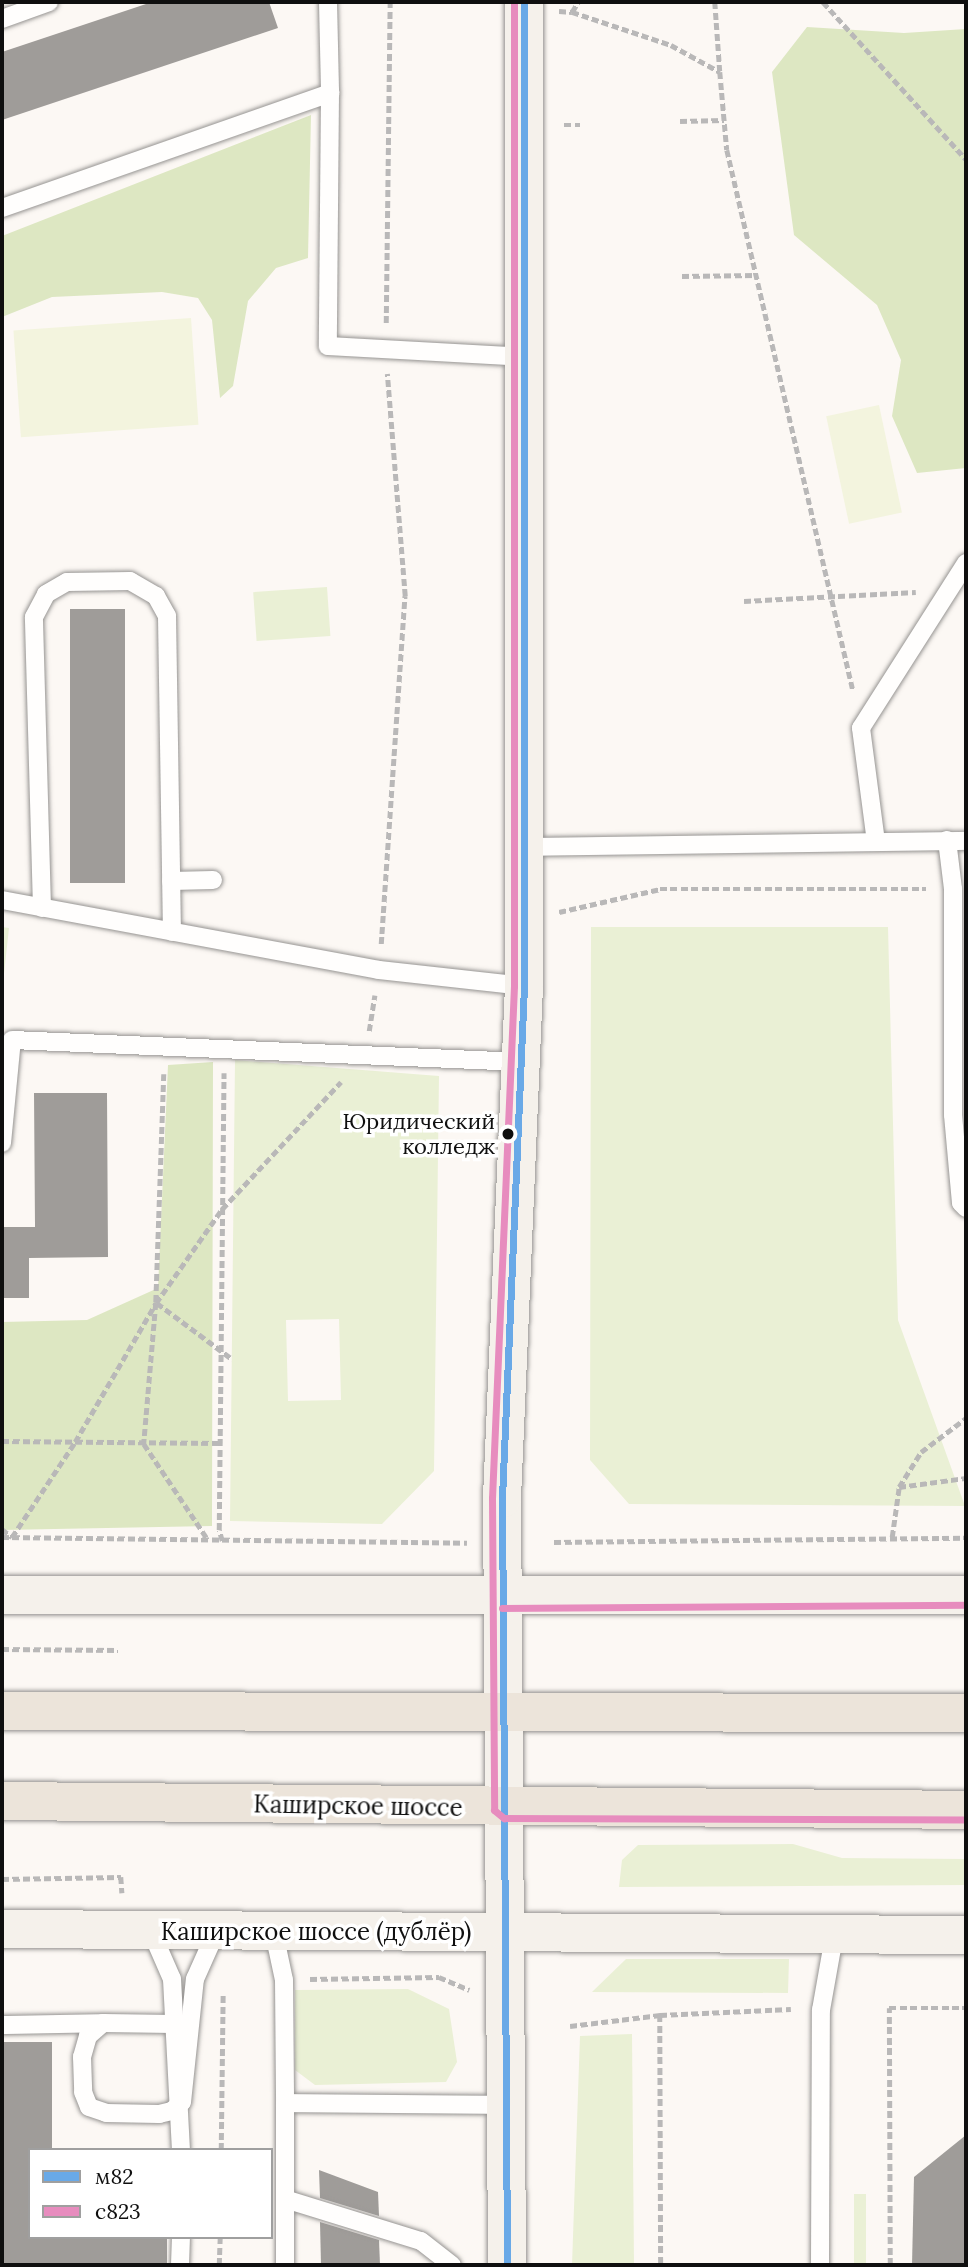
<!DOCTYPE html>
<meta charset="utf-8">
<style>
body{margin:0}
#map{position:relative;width:968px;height:2267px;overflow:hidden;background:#fcf8f4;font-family:Lora,serif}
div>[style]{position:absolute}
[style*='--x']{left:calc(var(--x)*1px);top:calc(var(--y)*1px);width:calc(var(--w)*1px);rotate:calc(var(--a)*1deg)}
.green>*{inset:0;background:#eaf0d5;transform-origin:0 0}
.forest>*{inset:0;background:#dde7c2}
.pitch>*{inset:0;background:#f3f4de;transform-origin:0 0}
.building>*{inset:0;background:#9f9c99;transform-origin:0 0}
.path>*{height:4.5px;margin-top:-2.25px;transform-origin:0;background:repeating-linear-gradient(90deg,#b9b8b8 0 7px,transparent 0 10.5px)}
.roads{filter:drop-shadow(0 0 2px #969492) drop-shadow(0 0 2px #969492)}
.service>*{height:18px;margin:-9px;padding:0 9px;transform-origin:9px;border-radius:9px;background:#fffefd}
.secondary>*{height:38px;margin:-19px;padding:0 19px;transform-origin:19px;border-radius:19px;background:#f5f1eb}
.primary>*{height:38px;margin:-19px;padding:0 19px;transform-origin:19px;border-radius:19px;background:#ece4da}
.bus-1>*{height:7px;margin:-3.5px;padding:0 3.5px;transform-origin:3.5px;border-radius:3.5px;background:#69a9e7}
.bus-2>*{height:7px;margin:-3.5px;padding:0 3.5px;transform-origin:3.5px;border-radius:3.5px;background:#e78cbe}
.dots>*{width:19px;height:19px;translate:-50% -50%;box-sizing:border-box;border:4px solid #fff;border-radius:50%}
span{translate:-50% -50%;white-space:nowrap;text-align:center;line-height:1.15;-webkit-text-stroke:7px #fff;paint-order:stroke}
.bus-label{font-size:22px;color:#0f0f0f}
.right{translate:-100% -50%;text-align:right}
.street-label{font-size:24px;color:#0f0f0f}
.frame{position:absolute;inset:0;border:4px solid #0f0f0f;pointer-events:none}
.legend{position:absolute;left:28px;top:2148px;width:245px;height:91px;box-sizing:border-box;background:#fff;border:2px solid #9f9f9f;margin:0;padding:9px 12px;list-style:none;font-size:21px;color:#0f0f0f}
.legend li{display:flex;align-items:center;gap:14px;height:35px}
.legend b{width:35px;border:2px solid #9f9f9f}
</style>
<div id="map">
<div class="green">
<i style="left:327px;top:587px;width:49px;height:74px;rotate:86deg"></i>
<i style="clip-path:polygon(2px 927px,9px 928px,2px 992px)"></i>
<i style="clip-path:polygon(591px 927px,888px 927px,898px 1320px,965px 1506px,629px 1504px,590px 1460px)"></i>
<i style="clip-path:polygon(evenodd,235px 1060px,439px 1076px,434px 1471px,382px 1524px,230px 1521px,235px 1060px,339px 1319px,341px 1400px,288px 1401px,286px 1320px,339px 1319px)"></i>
<i style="clip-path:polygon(793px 1844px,842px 1858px,966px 1859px,966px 1885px,619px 1887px,622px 1860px,638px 1845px)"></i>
<i style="clip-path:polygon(626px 1959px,789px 1959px,788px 1993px,592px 1992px)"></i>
<i style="clip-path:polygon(408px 1989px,449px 2009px,457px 2062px,446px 2082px,315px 2085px,295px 2070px,295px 1990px)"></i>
<i style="clip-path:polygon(632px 2034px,634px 2265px,572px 2265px,580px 2036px)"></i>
<i style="left:854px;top:2194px;width:12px;height:71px"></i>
</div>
<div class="forest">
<i style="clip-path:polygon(807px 27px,904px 33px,966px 29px,966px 468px,917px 473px,892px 416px,901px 360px,877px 305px,794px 235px,772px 72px)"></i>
<i style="clip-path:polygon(311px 115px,308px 258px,276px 268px,248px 301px,233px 386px,220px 398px,212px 320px,198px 298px,162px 292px,52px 297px,2px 317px,2px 236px)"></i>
<i style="clip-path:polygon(213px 1062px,212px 1526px,2px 1530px,2px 1322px,87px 1320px,158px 1288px,168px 1065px)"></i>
</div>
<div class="pitch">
<i style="left:191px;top:318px;width:107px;height:178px;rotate:86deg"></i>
<i style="left:879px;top:405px;width:110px;height:54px;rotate:78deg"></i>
</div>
<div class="building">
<i style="clip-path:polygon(152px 2px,269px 2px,278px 28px,2px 120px,2px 52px)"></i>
<i style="left:70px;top:609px;width:55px;height:274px"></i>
<i style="clip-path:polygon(34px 1093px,107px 1093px,108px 1257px,29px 1258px,29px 1298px,2px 1298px,2px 1227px,35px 1227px)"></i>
<i style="clip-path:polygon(2px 2042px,52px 2042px,52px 2150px,30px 2150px,30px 2237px,167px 2237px,167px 2265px,2px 2265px)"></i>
<i style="clip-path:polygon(966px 2135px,966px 2265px,912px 2265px,914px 2177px)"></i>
<i style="clip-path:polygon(319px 2170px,378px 2192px,379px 2216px,320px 2198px)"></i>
<i style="clip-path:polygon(320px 2222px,379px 2240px,380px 2265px,321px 2265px)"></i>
</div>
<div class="path">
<i style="--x:715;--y:2;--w:69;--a:85.9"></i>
<i style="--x:823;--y:2;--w:212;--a:47.7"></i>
<i style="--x:559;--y:11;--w:13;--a:4"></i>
<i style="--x:572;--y:12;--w:12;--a:-59"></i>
<i style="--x:572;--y:12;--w:104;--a:18.4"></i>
<i style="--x:671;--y:45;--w:56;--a:28.9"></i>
<i style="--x:720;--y:72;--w:78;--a:84.9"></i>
<i style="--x:727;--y:150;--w:555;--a:76.87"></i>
<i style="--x:680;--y:121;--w:44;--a:-1.3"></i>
<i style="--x:564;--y:125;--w:16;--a:0"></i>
<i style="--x:682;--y:276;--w:75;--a:-0.8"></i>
<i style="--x:386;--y:323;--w:321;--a:-89.3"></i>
<i style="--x:744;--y:601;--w:172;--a:-3"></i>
<i style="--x:559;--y:912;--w:104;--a:-12.8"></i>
<i style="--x:660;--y:889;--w:266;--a:0"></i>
<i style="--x:381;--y:944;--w:349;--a:-86.1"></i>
<i style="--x:405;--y:596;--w:223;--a:-94.6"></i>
<i style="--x:369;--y:1031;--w:36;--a:-81"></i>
<i style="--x:164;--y:1074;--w:229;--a:92"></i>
<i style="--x:156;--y:1303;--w:142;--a:94.9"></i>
<i style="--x:144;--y:1444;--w:113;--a:56.2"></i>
<i style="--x:157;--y:1303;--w:94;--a:36.7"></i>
<i style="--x:2;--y:1441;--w:217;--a:0.5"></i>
<i style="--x:899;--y:1487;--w:41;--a:-57.8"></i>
<i style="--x:921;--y:1452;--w:56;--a:-37.1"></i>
<i style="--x:2;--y:1529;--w:13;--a:39"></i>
<i style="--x:12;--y:1537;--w:114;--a:-56.4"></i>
<i style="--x:75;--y:1442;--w:161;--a:-59.8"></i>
<i style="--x:156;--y:1303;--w:115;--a:-54.9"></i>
<i style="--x:222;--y:1209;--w:174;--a:-46.9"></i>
<i style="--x:2;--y:1537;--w:465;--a:0.7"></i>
<i style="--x:892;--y:1537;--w:50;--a:-82"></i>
<i style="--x:899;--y:1487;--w:68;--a:-7.7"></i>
<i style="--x:222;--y:1541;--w:11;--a:-105"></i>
<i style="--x:219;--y:1530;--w:457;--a:-89.4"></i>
<i style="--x:554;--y:1542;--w:412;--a:-0.6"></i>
<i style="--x:2;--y:1649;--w:116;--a:0.5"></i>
<i style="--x:2;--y:1879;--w:119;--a:-1"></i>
<i style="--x:121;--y:1877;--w:16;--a:86"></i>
<i style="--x:310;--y:1979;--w:129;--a:-0.9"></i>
<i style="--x:439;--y:1977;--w:33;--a:23"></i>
<i style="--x:660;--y:2015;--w:250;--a:89.8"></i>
<i style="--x:570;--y:2026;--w:91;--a:-7"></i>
<i style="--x:660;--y:2015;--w:131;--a:-2.6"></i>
<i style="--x:221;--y:2150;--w:157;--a:-89.3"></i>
<i style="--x:219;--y:2265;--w:28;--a:-88"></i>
<i style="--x:890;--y:2265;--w:257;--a:-90.2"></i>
<i style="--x:889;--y:2008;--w:77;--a:0"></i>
</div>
<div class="roads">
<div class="service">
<i style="--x:328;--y:2;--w:91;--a:88.7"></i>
<i style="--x:2;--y:19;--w:50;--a:-19.9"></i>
<i style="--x:2;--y:208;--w:348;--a:-19.3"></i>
<i style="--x:330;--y:93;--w:253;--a:90.5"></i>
<i style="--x:328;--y:346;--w:199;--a:3.2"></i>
<i style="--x:947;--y:840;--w:49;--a:83"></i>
<i style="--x:953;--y:889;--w:226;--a:90"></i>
<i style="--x:953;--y:1115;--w:88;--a:84.8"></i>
<i style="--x:961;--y:1203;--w:7;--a:45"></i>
<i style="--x:876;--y:842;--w:115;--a:-97.5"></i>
<i style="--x:861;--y:728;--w:196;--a:-57.5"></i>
<i style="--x:524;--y:847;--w:442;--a:-0.8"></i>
<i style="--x:171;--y:881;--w:42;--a:-1.4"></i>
<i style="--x:2;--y:900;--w:383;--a:10.5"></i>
<i style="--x:379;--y:970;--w:146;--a:6.3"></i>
<i style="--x:42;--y:908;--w:291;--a:-91.6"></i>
<i style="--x:34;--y:617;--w:26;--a:-62"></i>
<i style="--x:46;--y:594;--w:24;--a:-30"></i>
<i style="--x:67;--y:582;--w:63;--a:-0.9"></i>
<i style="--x:130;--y:581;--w:30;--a:30"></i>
<i style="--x:156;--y:596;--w:23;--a:61"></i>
<i style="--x:167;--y:616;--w:316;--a:89.1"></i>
<i style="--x:2;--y:1143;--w:103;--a:-84.5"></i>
<i style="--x:12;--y:1040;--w:510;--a:2.47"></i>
<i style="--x:151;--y:1931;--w:52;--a:66.4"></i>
<i style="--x:172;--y:1979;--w:171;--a:87"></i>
<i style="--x:274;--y:1933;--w:48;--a:78"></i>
<i style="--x:284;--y:1980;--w:123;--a:89.5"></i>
<i style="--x:173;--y:2024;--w:70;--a:-179.2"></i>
<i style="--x:103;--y:2023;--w:20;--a:139"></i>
<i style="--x:88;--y:2036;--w:22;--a:106"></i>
<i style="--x:82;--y:2057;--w:35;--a:88"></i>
<i style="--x:83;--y:2092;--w:16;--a:68"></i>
<i style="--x:89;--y:2107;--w:18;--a:19"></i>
<i style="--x:106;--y:2113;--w:53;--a:1.1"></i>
<i style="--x:159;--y:2114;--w:13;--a:-13"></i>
<i style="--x:172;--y:2111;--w:13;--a:-42"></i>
<i style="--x:182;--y:2102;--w:124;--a:-84"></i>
<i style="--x:195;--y:1979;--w:51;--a:-65.9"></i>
<i style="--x:2;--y:2025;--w:101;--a:-1.1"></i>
<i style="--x:285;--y:2199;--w:142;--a:17.2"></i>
<i style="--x:421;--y:2241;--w:39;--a:38"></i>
<i style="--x:180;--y:2265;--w:28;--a:-88"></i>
<i style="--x:285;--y:2265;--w:162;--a:-90"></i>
<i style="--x:285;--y:2103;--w:221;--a:0.5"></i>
<i style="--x:820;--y:2265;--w:255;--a:-89.8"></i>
<i style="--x:821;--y:2010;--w:74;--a:-79.9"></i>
</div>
<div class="secondary">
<i style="--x:2;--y:1595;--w:964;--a:0"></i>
<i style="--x:2;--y:1929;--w:964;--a:0.36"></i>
<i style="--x:507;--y:2265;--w:767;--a:-90.37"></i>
<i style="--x:502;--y:1498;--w:512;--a:-87.54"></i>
<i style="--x:524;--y:986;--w:984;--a:-90"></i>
</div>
<div class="primary">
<i style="--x:2;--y:1711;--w:964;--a:0.12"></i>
<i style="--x:2;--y:1801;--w:964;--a:0.53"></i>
</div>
</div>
<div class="bus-1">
<i style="--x:507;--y:2265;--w:767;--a:-90.37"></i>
<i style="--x:502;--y:1498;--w:512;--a:-87.54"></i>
<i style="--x:524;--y:986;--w:984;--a:-90"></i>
</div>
<div class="bus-2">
<i style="--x:514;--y:2;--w:984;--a:90"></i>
<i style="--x:514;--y:986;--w:512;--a:92.46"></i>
<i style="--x:492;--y:1498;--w:312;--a:89.6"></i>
<i style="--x:494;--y:1810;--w:13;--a:39"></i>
<i style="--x:504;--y:1818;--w:462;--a:0.2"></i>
<i style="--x:502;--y:1608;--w:464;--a:-0.4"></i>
</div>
<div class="dots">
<i style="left:508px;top:1134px;background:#0f0f0f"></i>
</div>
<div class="bus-label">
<span class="right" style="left:495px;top:1134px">Юридический<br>колледж</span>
</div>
<div class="street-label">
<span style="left:358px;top:1806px;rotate:1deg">Каширское шоссе</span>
<span style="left:316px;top:1932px">Каширское шоссе (дублёр)</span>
</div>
<div class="frame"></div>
<ul class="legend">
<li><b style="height:9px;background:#69a9e7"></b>м82</li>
<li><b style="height:9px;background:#e78cbe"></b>с823</li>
</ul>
</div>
